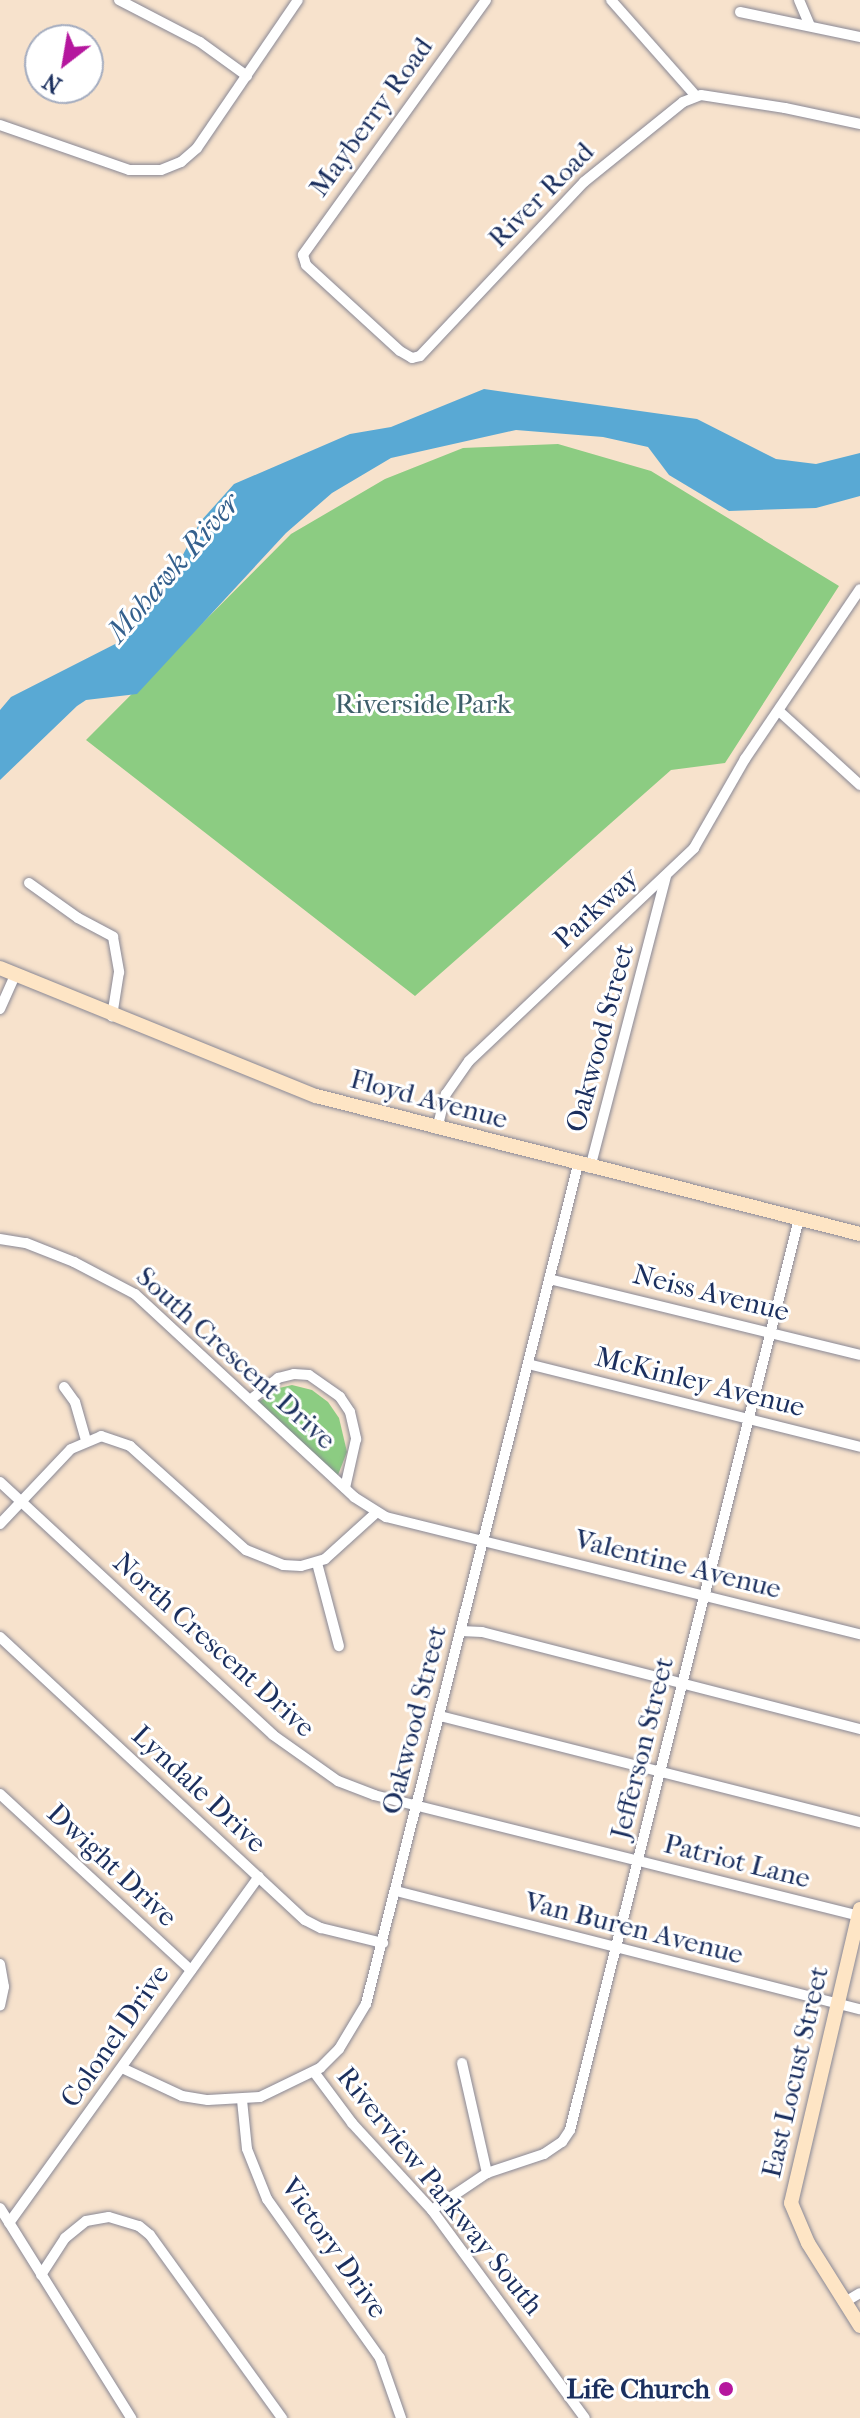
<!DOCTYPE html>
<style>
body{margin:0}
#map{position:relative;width:860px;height:2418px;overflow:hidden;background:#f7e2cc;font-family:"IM FELL French Canon",serif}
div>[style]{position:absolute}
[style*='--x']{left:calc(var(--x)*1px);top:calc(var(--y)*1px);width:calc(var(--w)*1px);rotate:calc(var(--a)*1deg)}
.green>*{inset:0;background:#8ccc82}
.water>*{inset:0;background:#59a9d4}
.roads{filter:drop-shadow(0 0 2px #898895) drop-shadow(0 0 2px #898895)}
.street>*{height:10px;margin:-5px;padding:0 5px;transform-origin:5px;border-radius:5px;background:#fff}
.secondary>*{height:14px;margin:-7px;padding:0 7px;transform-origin:7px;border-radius:7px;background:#fee5c5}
.dots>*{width:22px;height:22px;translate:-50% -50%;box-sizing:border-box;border:4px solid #fff;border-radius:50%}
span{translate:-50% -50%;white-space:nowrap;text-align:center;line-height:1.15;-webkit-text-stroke:6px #fff;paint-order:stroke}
.street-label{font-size:28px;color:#1b2f5e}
.park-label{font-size:28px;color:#3d5e69}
.poi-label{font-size:28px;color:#1b2f5e;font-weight:700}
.right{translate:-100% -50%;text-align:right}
.water-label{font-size:30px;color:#34608d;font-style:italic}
.north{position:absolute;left:24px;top:24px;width:80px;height:80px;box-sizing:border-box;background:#fff;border:2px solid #a4acbf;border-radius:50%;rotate:211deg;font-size:22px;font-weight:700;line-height:32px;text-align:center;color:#1b2f5e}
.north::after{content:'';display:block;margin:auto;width:28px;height:36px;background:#b5179e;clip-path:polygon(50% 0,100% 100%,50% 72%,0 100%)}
</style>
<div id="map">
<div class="green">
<i style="clip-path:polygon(558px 444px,651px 471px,839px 586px,725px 763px,671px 770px,415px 996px,86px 740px,291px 534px,385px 479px,463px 448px)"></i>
<i style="clip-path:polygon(292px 1385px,312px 1390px,328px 1402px,339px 1418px,347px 1452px,336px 1480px,254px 1405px,279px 1388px)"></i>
</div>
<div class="water">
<i style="clip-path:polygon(484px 389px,697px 419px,776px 459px,816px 464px,860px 453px,860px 496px,816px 508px,729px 511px,669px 475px,648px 447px,603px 437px,516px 430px,391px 458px,332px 493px,286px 533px,137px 694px,86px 700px,77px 706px,0 780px,0 710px,11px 697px,123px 640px,161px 597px,200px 522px,234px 484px,350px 434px,391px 427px)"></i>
</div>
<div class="roads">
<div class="street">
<i style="--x:119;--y:0;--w:91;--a:27.4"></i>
<i style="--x:200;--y:42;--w:58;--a:35.9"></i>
<i style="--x:486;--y:0;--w:314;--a:125.7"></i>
<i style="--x:303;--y:255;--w:10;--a:73"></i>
<i style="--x:306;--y:265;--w:127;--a:42.5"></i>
<i style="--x:400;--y:351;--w:14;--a:30"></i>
<i style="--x:412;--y:358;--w:8;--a:-14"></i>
<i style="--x:420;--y:356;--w:239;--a:-46.7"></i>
<i style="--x:584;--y:182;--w:127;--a:-38.9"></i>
<i style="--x:683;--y:102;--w:19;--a:-21"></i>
<i style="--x:701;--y:95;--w:85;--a:8.8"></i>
<i style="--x:785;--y:108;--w:77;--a:12"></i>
<i style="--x:611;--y:0;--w:128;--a:48.5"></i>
<i style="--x:799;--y:0;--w:28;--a:67"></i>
<i style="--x:740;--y:12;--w:123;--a:11.8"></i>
<i style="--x:0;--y:125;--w:137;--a:19.2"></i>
<i style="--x:129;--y:170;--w:32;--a:0"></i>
<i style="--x:161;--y:170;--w:22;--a:-22"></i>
<i style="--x:181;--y:162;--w:21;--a:-41"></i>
<i style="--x:197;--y:148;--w:179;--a:-55.7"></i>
<i style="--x:779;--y:711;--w:110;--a:42.4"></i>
<i style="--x:29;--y:883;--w:60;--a:35.5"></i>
<i style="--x:78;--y:918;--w:40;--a:28"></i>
<i style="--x:113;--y:937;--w:36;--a:80"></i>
<i style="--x:119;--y:972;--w:45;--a:99"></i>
<i style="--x:0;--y:1009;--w:37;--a:-66"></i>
<i style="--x:437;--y:1129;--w:36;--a:-76"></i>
<i style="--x:446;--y:1094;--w:40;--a:-55.1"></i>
<i style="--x:469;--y:1061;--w:310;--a:-43.4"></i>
<i style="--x:694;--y:848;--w:103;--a:-60.2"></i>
<i style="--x:745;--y:759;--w:205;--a:-55.9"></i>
<i style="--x:590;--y:1168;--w:302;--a:-75.4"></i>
<i style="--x:0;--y:1239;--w:26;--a:9"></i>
<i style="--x:26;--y:1243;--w:52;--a:21.6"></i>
<i style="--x:74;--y:1262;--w:69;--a:27.7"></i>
<i style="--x:135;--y:1294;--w:299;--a:42.8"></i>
<i style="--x:354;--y:1497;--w:38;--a:32"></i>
<i style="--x:386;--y:1517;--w:488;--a:13.9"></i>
<i style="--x:549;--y:1279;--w:320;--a:13.7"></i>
<i style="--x:528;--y:1364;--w:342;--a:14"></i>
<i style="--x:64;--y:1387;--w:19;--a:54"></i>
<i style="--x:75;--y:1402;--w:40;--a:74"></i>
<i style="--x:250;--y:1400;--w:36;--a:-38"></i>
<i style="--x:278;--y:1378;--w:16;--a:-14"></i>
<i style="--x:294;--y:1374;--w:15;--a:4"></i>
<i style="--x:309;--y:1375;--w:38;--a:35"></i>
<i style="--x:340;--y:1397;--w:18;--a:56"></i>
<i style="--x:350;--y:1412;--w:28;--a:77"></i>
<i style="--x:356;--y:1439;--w:50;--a:102.7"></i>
<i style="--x:0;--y:1482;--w:372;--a:42.8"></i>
<i style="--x:273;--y:1735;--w:80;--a:35.3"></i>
<i style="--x:338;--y:1781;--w:39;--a:21"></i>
<i style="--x:374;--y:1795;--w:501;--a:13.98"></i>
<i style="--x:0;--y:1524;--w:103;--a:-46.6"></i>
<i style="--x:71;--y:1449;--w:33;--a:-23"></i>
<i style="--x:101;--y:1436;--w:31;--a:19"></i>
<i style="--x:130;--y:1446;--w:156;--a:41.9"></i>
<i style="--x:246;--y:1550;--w:40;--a:22"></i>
<i style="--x:283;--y:1565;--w:18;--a:3"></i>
<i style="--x:301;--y:1566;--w:25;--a:-16"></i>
<i style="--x:325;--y:1559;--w:70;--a:-42.1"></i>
<i style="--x:317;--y:1563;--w:86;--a:75.2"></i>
<i style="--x:461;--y:1631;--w:21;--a:3"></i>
<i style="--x:482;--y:1632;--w:390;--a:14.4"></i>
<i style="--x:0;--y:1637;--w:416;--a:42.9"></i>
<i style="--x:305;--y:1920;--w:18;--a:27"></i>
<i style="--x:321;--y:1928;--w:64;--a:13.6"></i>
<i style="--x:440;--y:1716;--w:433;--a:14.2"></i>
<i style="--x:0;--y:1794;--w:260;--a:42.7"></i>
<i style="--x:396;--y:1891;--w:479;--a:14.3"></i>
<i style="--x:0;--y:1964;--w:23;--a:80"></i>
<i style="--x:4;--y:1987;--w:19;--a:102"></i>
<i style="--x:462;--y:2063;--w:113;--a:77.2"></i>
<i style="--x:122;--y:2068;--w:66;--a:25"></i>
<i style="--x:182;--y:2096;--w:26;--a:9"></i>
<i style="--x:208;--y:2100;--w:52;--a:-3.3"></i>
<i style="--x:260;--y:2097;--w:67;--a:-25.8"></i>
<i style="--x:320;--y:2068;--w:27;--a:-45"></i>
<i style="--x:339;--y:2049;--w:52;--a:-59"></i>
<i style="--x:366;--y:2004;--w:865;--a:-75.82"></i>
<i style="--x:314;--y:2072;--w:64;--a:53.3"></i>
<i style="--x:352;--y:2123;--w:118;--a:47.4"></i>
<i style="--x:432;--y:2210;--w:258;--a:53.7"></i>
<i style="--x:242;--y:2100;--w:49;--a:84.2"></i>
<i style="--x:247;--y:2149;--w:54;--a:68.2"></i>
<i style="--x:267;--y:2199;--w:195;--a:54.6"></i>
<i style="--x:380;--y:2358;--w:64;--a:70.7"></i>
<i style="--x:0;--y:2208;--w:248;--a:58"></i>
<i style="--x:432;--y:2210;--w:66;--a:-33.9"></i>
<i style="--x:487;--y:2173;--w:60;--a:-18.4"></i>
<i style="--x:544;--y:2154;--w:22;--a:-34"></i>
<i style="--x:562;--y:2142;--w:14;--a:-56"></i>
<i style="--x:570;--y:2130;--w:939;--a:-75.89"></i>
<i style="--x:9;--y:2223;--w:427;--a:-54.2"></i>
<i style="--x:41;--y:2275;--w:44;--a:-57"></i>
<i style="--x:65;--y:2238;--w:27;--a:-39"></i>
<i style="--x:86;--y:2221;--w:23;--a:-10"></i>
<i style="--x:109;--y:2217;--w:31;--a:17"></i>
<i style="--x:139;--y:2226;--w:14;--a:39"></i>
<i style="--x:150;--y:2235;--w:226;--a:54.2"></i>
<i style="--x:845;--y:2302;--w:17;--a:-31"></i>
</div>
<div class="secondary">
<i style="--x:0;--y:968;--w:341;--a:22.1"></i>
<i style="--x:316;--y:1096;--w:561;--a:14.23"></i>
<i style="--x:860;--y:1909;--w:302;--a:103.2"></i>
<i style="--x:791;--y:2203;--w:43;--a:67"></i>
<i style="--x:808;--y:2243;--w:98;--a:57.9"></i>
</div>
</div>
<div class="dots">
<i style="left:726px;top:2389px;background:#b5179e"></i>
</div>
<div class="street-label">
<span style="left:371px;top:117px;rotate:-54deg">Mayberry Road</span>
<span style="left:541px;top:195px;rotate:-45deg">River Road</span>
<span style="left:596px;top:908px;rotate:-43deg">Parkway</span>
<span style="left:600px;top:1038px;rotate:-75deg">Oakwood Street</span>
<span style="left:429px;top:1099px;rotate:15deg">Floyd Avenue</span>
<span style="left:711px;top:1293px;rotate:14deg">Neiss Avenue</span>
<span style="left:236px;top:1358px;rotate:42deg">South Crescent Drive</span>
<span style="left:700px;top:1382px;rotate:14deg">McKinley Avenue</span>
<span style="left:678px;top:1564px;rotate:14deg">Valentine Avenue</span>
<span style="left:214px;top:1645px;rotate:42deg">North Crescent Drive</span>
<span style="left:414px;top:1720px;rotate:-76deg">Oakwood Street</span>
<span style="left:642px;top:1748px;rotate:-76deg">Jefferson Street</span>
<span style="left:199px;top:1789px;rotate:43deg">Lyndale Drive</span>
<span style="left:737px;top:1861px;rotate:14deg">Patriot Lane</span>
<span style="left:112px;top:1865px;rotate:43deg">Dwight Drive</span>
<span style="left:634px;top:1928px;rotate:14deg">Van Buren Avenue</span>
<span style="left:115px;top:2036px;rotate:-55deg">Colonel Drive</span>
<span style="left:795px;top:2072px;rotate:-77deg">East Locust Street</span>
<span style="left:440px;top:2191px;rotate:51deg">Riverview Parkway South</span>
<span style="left:334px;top:2248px;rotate:55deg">Victory Drive</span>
</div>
<div class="park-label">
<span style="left:423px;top:704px">Riverside Park</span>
</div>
<div class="poi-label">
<span class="right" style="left:710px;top:2389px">Life Church</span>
</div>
<div class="water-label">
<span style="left:174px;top:568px;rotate:-49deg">Mohawk River</span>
</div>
<div class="north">N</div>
</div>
